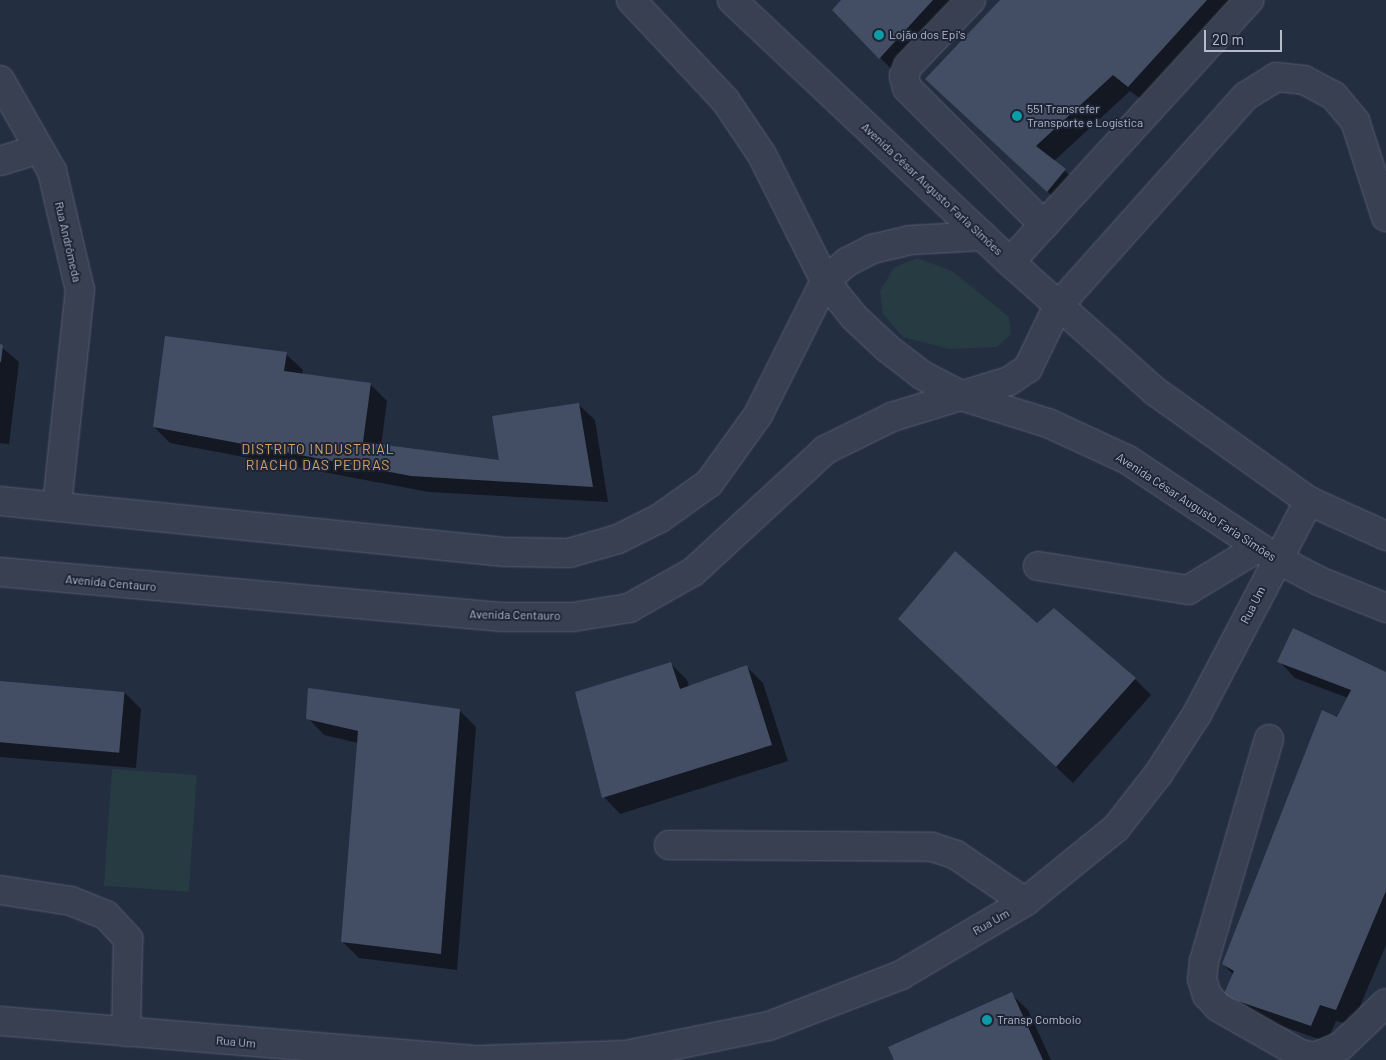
<!DOCTYPE html>
<meta charset="utf-8">
<style>
body{margin:0}
#map{position:relative;width:1386px;height:1060px;overflow:hidden;background:#242e41;font-family:Barlow,sans-serif}
div>[style]{position:absolute}
[style*='--x']{left:calc(var(--x)*1px);top:calc(var(--y)*1px);width:calc(var(--w)*1px);rotate:calc(var(--a)*1deg)}
.green>*{inset:0;background:#263c42;transform-origin:0 0}
.shadow>*{inset:0;background:#0007}
.building>*{inset:0;background:#434d64;transform-origin:0 0}
.roads{filter:drop-shadow(0 0 1px #565e6e) drop-shadow(0 0 1px #565e6e)}
.minor>*{height:28px;margin:-14px;padding:0 14px;transform-origin:14px;border-radius:14px;background:#394051}
.dots>*{width:14px;height:14px;translate:-50% -50%;box-sizing:border-box;border:2px solid #1d2536;border-radius:50%}
span{translate:-50% -50%;white-space:nowrap;text-align:center;line-height:1.15;-webkit-text-stroke:4px #1d2536;paint-order:stroke}
.poi-label{font-size:12px;color:#b5bccb}
.left{translate:0 -50%;text-align:left}
.street-label{font-size:12px;color:#b5bccb}
.neighbourhood-label{font-size:14px;color:#daa261;letter-spacing:1px}
.scale{position:absolute;left:1204px;top:30px;width:78px;height:22px;box-sizing:border-box;border:2px solid #b5bccb;border-top:0;padding-left:6px;font-size:15px;line-height:18px;white-space:nowrap;color:#b5bccb;-webkit-text-stroke:4px #1d2536;paint-order:stroke}
</style>
<div id="map">
<div class="green">
<i style="clip-path:polygon(917px 258px,952px 271px,1009px 317px,1011px 334px,997px 347px,949px 349px,903px 337px,883px 314px,880px 291px,894px 268px)"></i>
<i style="left:112px;top:769px;width:85px;height:117px;rotate:4deg"></i>
</div>
<div class="shadow">
<i style="clip-path:polygon(843px 0,964px 0,897px 75px,834px 10px)"></i>
<i style="clip-path:polygon(1001px 0,1238px 0,1145px 102px,1130px 91px,1054px 161px,1081px 186px,1064px 207px,943px 95px)"></i>
<i style="clip-path:polygon(0 346px,19px 362px,9px 444px,0 443px)"></i>
<i style="clip-path:polygon(286px 354px,303px 370px,302px 375px,370px 384px,387px 401px,381px 446px,501px 462px,578px 404px,595px 420px,608px 502px,429px 492px,170px 443px,154px 427px)"></i>
<i style="clip-path:polygon(899px 619px,1037px 624px,1135px 679px,1151px 695px,1073px 783px)"></i>
<i style="clip-path:polygon(1279px 661px,1386px 673px,1386px 945px,1352px 1025px,1336px 1021px,1327px 1042px,1241px 1012px,1225px 996px,1234px 975px,1223px 964px,1348px 698px,1295px 678px)"></i>
<i style="clip-path:polygon(670px 663px,687px 680px,689px 687px,747px 667px,763px 683px,788px 761px,620px 814px,604px 797px)"></i>
<i style="clip-path:polygon(0 682px,124px 692px,141px 709px,136px 768px,0 757px)"></i>
<i style="clip-path:polygon(459px 710px,476px 727px,457px 970px,359px 958px,343px 942px,358px 743px,324px 735px,308px 718px)"></i>
<i style="clip-path:polygon(1011px 994px,1028px 1010px,1051px 1060px,895px 1060px)"></i>
</div>
<div class="building">
<i style="clip-path:polygon(841px 0,933px 0,879px 59px,832px 10px)"></i>
<i style="clip-path:polygon(1000px 0,1207px 0,1128px 87px,1113px 75px,1036px 146px,1066px 169px,1047px 192px,925px 79px)"></i>
<i style="clip-path:polygon(165px 336px,287px 352px,284px 371px,371px 383px,363px 442px,499px 460px,492px 416px,579px 403px,593px 487px,411px 476px,153px 427px)"></i>
<i style="clip-path:polygon(0 344px,3px 345px,1px 362px,0 362px)"></i>
<i style="clip-path:polygon(955px 551px,1037px 623px,1054px 608px,1136px 678px,1056px 767px,898px 619px)"></i>
<i style="clip-path:polygon(1293px 628px,1386px 672px,1386px 891px,1336px 1010px,1320px 1005px,1311px 1026px,1223px 996px,1234px 971px,1222px 964px,1322px 710px,1337px 717px,1351px 690px,1277px 662px)"></i>
<i style="clip-path:polygon(671px 662px,680px 689px,747px 665px,772px 745px,602px 798px,575px 692px)"></i>
<i style="left:0;top:681px;width:125px;height:61px;rotate:5deg"></i>
<i style="clip-path:polygon(308px 688px,460px 709px,441px 954px,341px 942px,358px 731px,306px 719px)"></i>
<i style="clip-path:polygon(1012px 992px,1043px 1060px,894px 1060px,888px 1047px)"></i>
</div>
<div class="roads">
<div class="minor">
<i style="--x:631;--y:0;--w:137;--a:46.8"></i>
<i style="--x:725;--y:100;--w:66;--a:56.1"></i>
<i style="--x:762;--y:155;--w:141;--a:63.4"></i>
<i style="--x:825;--y:281;--w:46;--a:51.1"></i>
<i style="--x:854;--y:317;--w:45;--a:43.2"></i>
<i style="--x:887;--y:348;--w:44;--a:37.6"></i>
<i style="--x:922;--y:375;--w:47;--a:27.6"></i>
<i style="--x:964;--y:397;--w:88;--a:17.2"></i>
<i style="--x:1048;--y:423;--w:88;--a:24.8"></i>
<i style="--x:1128;--y:460;--w:179;--a:33.6"></i>
<i style="--x:1277;--y:559;--w:47;--a:27.6"></i>
<i style="--x:1319;--y:581;--w:72;--a:21.9"></i>
<i style="--x:732;--y:0;--w:382;--a:43.3"></i>
<i style="--x:1010;--y:262;--w:195;--a:41.7"></i>
<i style="--x:1156;--y:392;--w:188;--a:35.5"></i>
<i style="--x:1309;--y:501;--w:85;--a:24.4"></i>
<i style="--x:971;--y:0;--w:91;--a:133.7"></i>
<i style="--x:908;--y:66;--w:11;--a:112"></i>
<i style="--x:904;--y:76;--w:12;--a:76"></i>
<i style="--x:907;--y:88;--w:194;--a:45"></i>
<i style="--x:0;--y:80;--w:105;--a:60.3"></i>
<i style="--x:52;--y:171;--w:122;--a:76.8"></i>
<i style="--x:80;--y:290;--w:217;--a:96.1"></i>
<i style="--x:0;--y:161;--w:41;--a:-17.1"></i>
<i style="--x:1010;--y:262;--w:355;--a:-47.6"></i>
<i style="--x:0;--y:501;--w:508;--a:5.77"></i>
<i style="--x:505;--y:552;--w:64;--a:0.9"></i>
<i style="--x:569;--y:553;--w:51;--a:-15.9"></i>
<i style="--x:618;--y:539;--w:47;--a:-26.6"></i>
<i style="--x:660;--y:518;--w:60;--a:-35.5"></i>
<i style="--x:709;--y:483;--w:84;--a:-54.2"></i>
<i style="--x:758;--y:415;--w:150;--a:-63.4"></i>
<i style="--x:825;--y:281;--w:29;--a:-41"></i>
<i style="--x:847;--y:262;--w:28;--a:-27"></i>
<i style="--x:872;--y:249;--w:40;--a:-13"></i>
<i style="--x:911;--y:240;--w:72;--a:-3.2"></i>
<i style="--x:1038;--y:566;--w:152;--a:9.1"></i>
<i style="--x:1188;--y:590;--w:83;--a:-31.2"></i>
<i style="--x:0;--y:572;--w:504;--a:5.12"></i>
<i style="--x:502;--y:617;--w:71;--a:0"></i>
<i style="--x:573;--y:617;--w:57;--a:-9.1"></i>
<i style="--x:629;--y:608;--w:73;--a:-29.4"></i>
<i style="--x:693;--y:572;--w:180;--a:-42.7"></i>
<i style="--x:825;--y:450;--w:75;--a:-26.2"></i>
<i style="--x:892;--y:417;--w:122;--a:-17.1"></i>
<i style="--x:1009;--y:381;--w:23;--a:-34"></i>
<i style="--x:1028;--y:368;--w:69;--a:-64.2"></i>
<i style="--x:1058;--y:306;--w:282;--a:-48.2"></i>
<i style="--x:1246;--y:96;--w:36;--a:-32"></i>
<i style="--x:1276;--y:77;--w:28;--a:6"></i>
<i style="--x:1304;--y:80;--w:34;--a:28"></i>
<i style="--x:1334;--y:96;--w:33;--a:50"></i>
<i style="--x:1355;--y:121;--w:101;--a:72.1"></i>
<i style="--x:1269;--y:739;--w:231;--a:106.3"></i>
<i style="--x:1204;--y:961;--w:18;--a:96"></i>
<i style="--x:1202;--y:979;--w:17;--a:73"></i>
<i style="--x:1207;--y:995;--w:16;--a:47"></i>
<i style="--x:1218;--y:1007;--w:95;--a:29.8"></i>
<i style="--x:1300;--y:1054;--w:15;--a:11"></i>
<i style="--x:1315;--y:1057;--w:28;--a:-23"></i>
<i style="--x:1341;--y:1046;--w:62;--a:-43.7"></i>
<i style="--x:669;--y:845;--w:263;--a:0.4"></i>
<i style="--x:932;--y:847;--w:25;--a:18"></i>
<i style="--x:956;--y:855;--w:83;--a:34.3"></i>
<i style="--x:0;--y:890;--w:72;--a:8.8"></i>
<i style="--x:71;--y:901;--w:38;--a:22"></i>
<i style="--x:106;--y:915;--w:33;--a:47"></i>
<i style="--x:128;--y:939;--w:93;--a:91.2"></i>
<i style="--x:0;--y:1021;--w:473;--a:4.7"></i>
<i style="--x:480;--y:1060;--w:146;--a:-2"></i>
<i style="--x:626;--y:1055;--w:146;--a:-11.5"></i>
<i style="--x:769;--y:1026;--w:142;--a:-21.1"></i>
<i style="--x:901;--y:975;--w:144;--a:-30.5"></i>
<i style="--x:1025;--y:902;--w:117;--a:-39.1"></i>
<i style="--x:1116;--y:828;--w:70;--a:-52"></i>
<i style="--x:1159;--y:773;--w:70;--a:-57.2"></i>
<i style="--x:1197;--y:714;--w:241;--a:-62.3"></i>
</div>
</div>
<div class="dots">
<i style="left:879px;top:35px;background:#0f9aa8"></i>
<i style="left:1017px;top:116px;background:#0f9aa8"></i>
<i style="left:987px;top:1020px;background:#0f9aa8"></i>
</div>
<div class="poi-label">
<span class="left" style="left:889px;top:35px">Lojão dos Epi's</span>
<span class="left" style="left:1027px;top:116px">551 Transrefer<br>Transporte e Logística</span>
<span class="left" style="left:997px;top:1020px">Transp Comboio</span>
</div>
<div class="street-label">
<span style="left:932px;top:189px;rotate:43deg">Avenida César Augusto Faria Simões</span>
<span style="left:68px;top:242px;rotate:77deg">Rua Andrômeda</span>
<span style="left:1196px;top:507px;rotate:33deg">Avenida César Augusto Faria Simões</span>
<span style="left:111px;top:583px;rotate:5deg">Avenida Centauro</span>
<span style="left:1253px;top:605px;rotate:-63deg">Rua Um</span>
<span style="left:515px;top:615px;rotate:1deg">Avenida Centauro</span>
<span style="left:991px;top:922px;rotate:-30deg">Rua Um</span>
<span style="left:236px;top:1042px;rotate:5deg">Rua Um</span>
</div>
<div class="neighbourhood-label">
<span style="left:318px;top:457px">DISTRITO INDUSTRIAL<br>RIACHO DAS PEDRAS</span>
</div>
<div class="scale">20 m</div>
</div>
